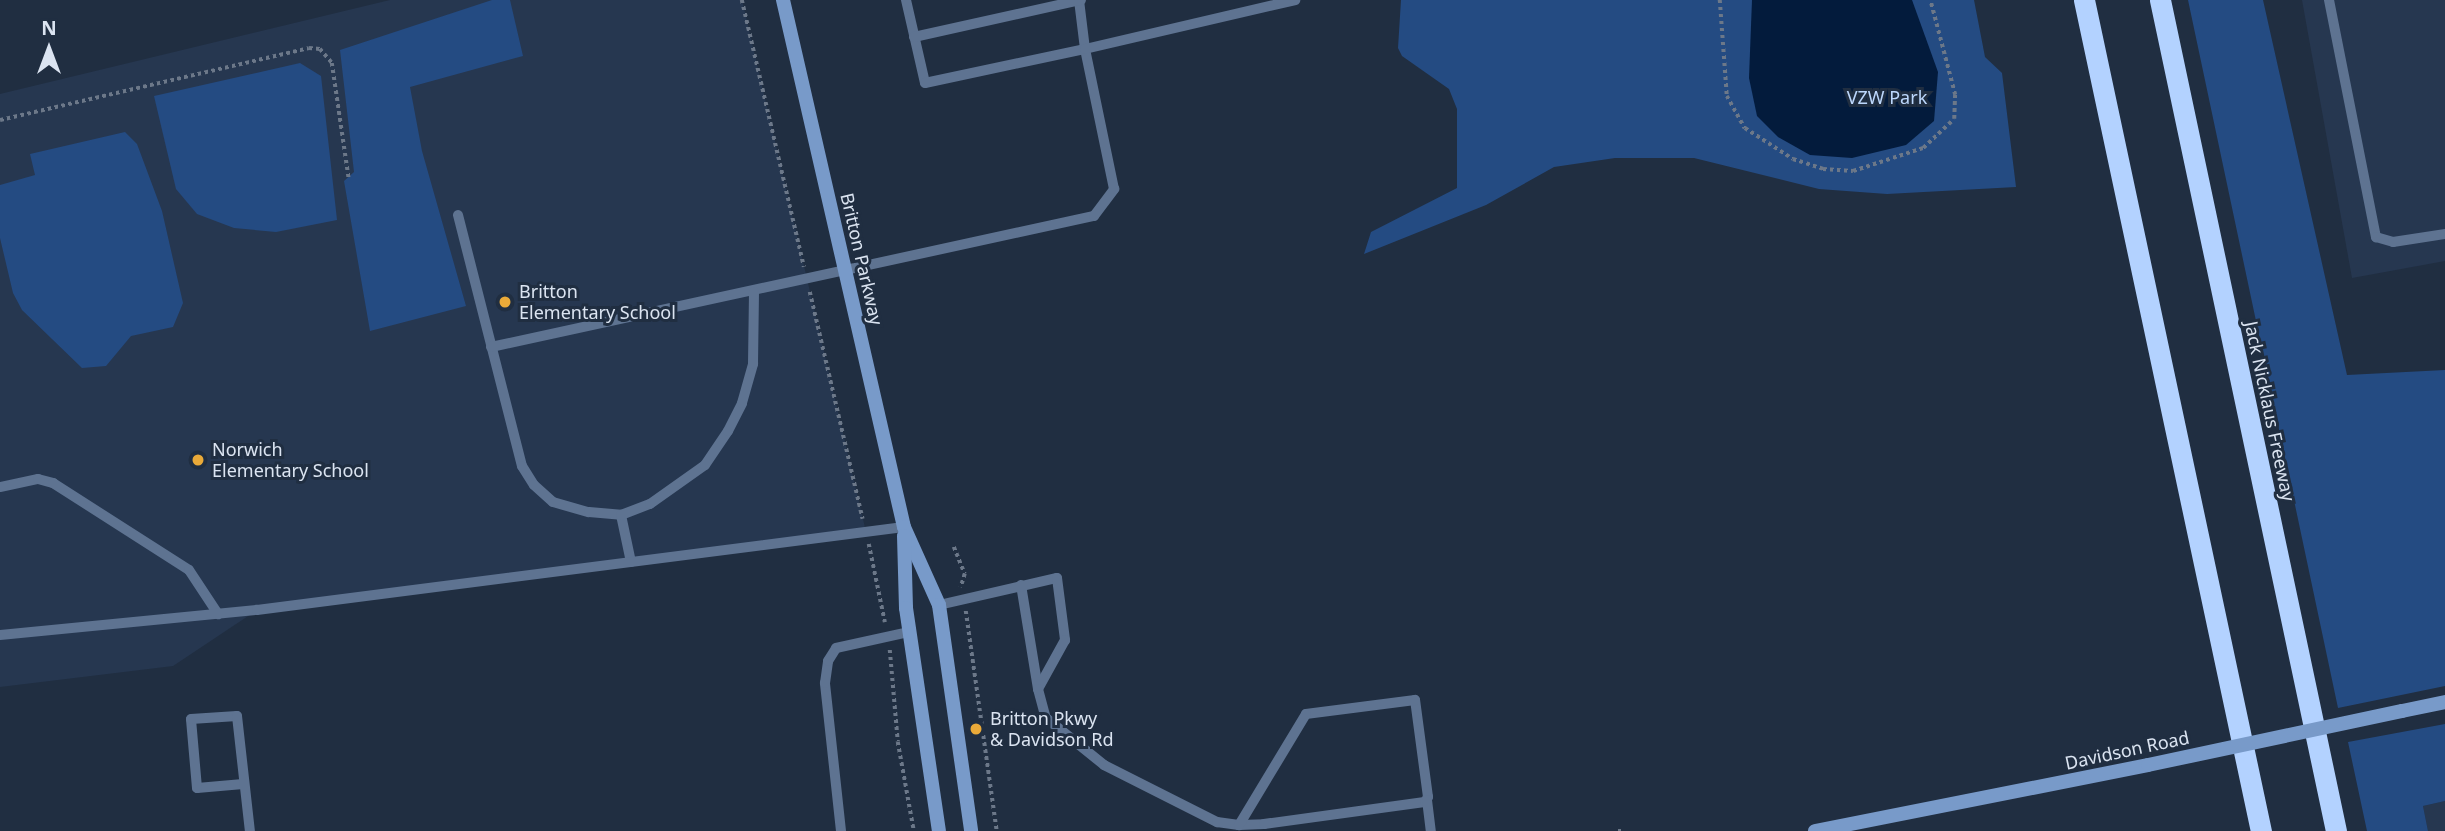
<!DOCTYPE html>
<style>
body{margin:0}
#map{position:relative;width:2445px;height:831px;overflow:hidden;background:#202e41;font-family:"Noto Sans",sans-serif}
div>[style]{position:absolute}
[style*='--x']{left:calc(var(--x)*1px);top:calc(var(--y)*1px);width:calc(var(--w)*1px);rotate:calc(var(--a)*1deg)}
.built>*{inset:0;background:#263750}
.green>*{inset:0;background:#244b82}
.water>*{inset:0;background:#031b3c}
.path>*{height:3.5px;margin-top:-1.75px;transform-origin:0;background:repeating-linear-gradient(90deg,#6c7889 0 3.5px,transparent 0 7px)}
.service>*{height:10px;margin:-5px;padding:0 5px;transform-origin:5px;border-radius:5px;background:#5e7391}
.secondary>*{height:14px;margin:-7px;padding:0 7px;transform-origin:7px;border-radius:7px;background:#789ac9}
.motorway>*{height:21px;margin:-10.5px;padding:0 10.5px;transform-origin:10.5px;border-radius:10.5px;background:#b3d2ff}
.secondary-bridge>*{height:14px;margin:-7px;padding:0 7px;transform-origin:7px;border-radius:7px;background:#789ac9}
.dots>*{width:19px;height:19px;translate:-50% -50%;box-sizing:border-box;border:4px solid #202e41;border-radius:50%}
span{translate:-50% -50%;white-space:nowrap;text-align:center;line-height:1.15;-webkit-text-stroke:6px #202e41;paint-order:stroke}
.park-label{font-size:18px;color:#bcd7fc}
.street-label{font-size:18px;color:#dbe4f1}
.poi-label{font-size:18px;color:#dbe4f1}
.left{translate:0 -50%;text-align:left}
.north{position:absolute;left:14px;top:14px;width:70px;height:70px;-webkit-text-stroke:5px #202e41;paint-order:stroke;rotate:0deg;font-size:19px;font-weight:700;line-height:28px;text-align:center;color:#dbe4f1}
.north::after{content:'';display:block;margin:auto;width:24px;height:32px;background:#dbe4f1;clip-path:polygon(50% 0,100% 100%,50% 72%,0 100%)}
</style>
<div id="map">
<div class="built">
<i style="clip-path:polygon(390px 0,742px 0,866px 532px,257px 610px,173px 666px,0 687px,0 94px)"></i>
<i style="clip-path:polygon(2302px 0,2445px 0,2445px 261px,2352px 278px)"></i>
<i style="clip-path:polygon(2445px 801px,2445px 831px,2428px 831px,2423px 806px)"></i>
</div>
<div class="green">
<i style="clip-path:polygon(492px 0,510px 0,523px 56px,410px 87px,422px 151px,466px 306px,370px 331px,344px 181px,354px 172px,340px 50px)"></i>
<i style="clip-path:polygon(1401px 0,1974px 0,1985px 57px,2002px 73px,2016px 187px,1887px 194px,1819px 189px,1694px 158px,1615px 158px,1554px 167px,1486px 205px,1364px 254px,1371px 232px,1457px 188px,1457px 109px,1449px 89px,1402px 56px,1398px 48px)"></i>
<i style="clip-path:polygon(2188px 0,2263px 0,2347px 375px,2445px 370px,2445px 686px,2338px 708px)"></i>
<i style="clip-path:polygon(300px 63px,321px 76px,337px 220px,276px 232px,234px 228px,197px 214px,176px 189px,154px 96px)"></i>
<i style="clip-path:polygon(125px 132px,137px 144px,162px 211px,183px 303px,173px 327px,131px 336px,106px 366px,82px 368px,22px 310px,13px 293px,0 238px,0 185px,35px 175px,30px 154px)"></i>
<i style="clip-path:polygon(2445px 724px,2445px 801px,2423px 806px,2428px 831px,2367px 831px,2348px 742px)"></i>
</div>
<div class="water">
<i style="clip-path:polygon(1752px 0,1912px 0,1938px 72px,1934px 121px,1906px 145px,1852px 158px,1810px 155px,1778px 137px,1757px 116px,1749px 78px)"></i>
</div>
<div class="path">
<i style="--x:742;--y:0;--w:274;--a:76.9"></i>
<i style="--x:1720;--y:0;--w:96;--a:85.8"></i>
<i style="--x:1727;--y:96;--w:37;--a:61"></i>
<i style="--x:1745;--y:128;--w:57;--a:32.9"></i>
<i style="--x:1793;--y:159;--w:32;--a:18"></i>
<i style="--x:1823;--y:169;--w:30;--a:4"></i>
<i style="--x:1853;--y:171;--w:74;--a:-18.2"></i>
<i style="--x:1923;--y:148;--w:42;--a:-43.1"></i>
<i style="--x:1954;--y:119;--w:24;--a:-88"></i>
<i style="--x:1955;--y:95;--w:98;--a:-104.7"></i>
<i style="--x:0;--y:120;--w:317;--a:-13.1"></i>
<i style="--x:309;--y:48;--w:11;--a:5"></i>
<i style="--x:320;--y:49;--w:18;--a:49"></i>
<i style="--x:332;--y:63;--w:118;--a:81.7"></i>
<i style="--x:810;--y:292;--w:233;--a:76.9"></i>
<i style="--x:869;--y:544;--w:80;--a:78.4"></i>
<i style="--x:954;--y:547;--w:29;--a:68"></i>
<i style="--x:965;--y:574;--w:14;--a:107"></i>
<i style="--x:966;--y:611;--w:222;--a:82"></i>
<i style="--x:890;--y:650;--w:92;--a:85"></i>
<i style="--x:898;--y:742;--w:90;--a:79.8"></i>
<i style="--x:1618;--y:831;--w:4;--a:0"></i>
</div>
<div class="service">
<i style="--x:906;--y:0;--w:85;--a:77.1"></i>
<i style="--x:925;--y:83;--w:164;--a:-12"></i>
<i style="--x:1085;--y:49;--w:49;--a:-97"></i>
<i style="--x:2329;--y:0;--w:242;--a:78.8"></i>
<i style="--x:2376;--y:237;--w:18;--a:16"></i>
<i style="--x:2393;--y:242;--w:53;--a:-8.7"></i>
<i style="--x:914;--y:37;--w:171;--a:-12.5"></i>
<i style="--x:458;--y:215;--w:259;--a:75.7"></i>
<i style="--x:522;--y:466;--w:22;--a:58"></i>
<i style="--x:534;--y:485;--w:25;--a:42"></i>
<i style="--x:553;--y:502;--w:37;--a:16"></i>
<i style="--x:589;--y:512;--w:32;--a:5"></i>
<i style="--x:621;--y:515;--w:48;--a:78"></i>
<i style="--x:491;--y:347;--w:617;--a:-12.26"></i>
<i style="--x:1094;--y:216;--w:34;--a:-53"></i>
<i style="--x:1114;--y:189;--w:143;--a:-101.7"></i>
<i style="--x:1085;--y:49;--w:216;--a:-13.1"></i>
<i style="--x:0;--y:487;--w:39;--a:-12"></i>
<i style="--x:38;--y:479;--w:16;--a:15"></i>
<i style="--x:53;--y:483;--w:161;--a:32.6"></i>
<i style="--x:189;--y:570;--w:53;--a:56.6"></i>
<i style="--x:621;--y:515;--w:31;--a:-21"></i>
<i style="--x:650;--y:504;--w:67;--a:-35.3"></i>
<i style="--x:705;--y:465;--w:41;--a:-55.9"></i>
<i style="--x:728;--y:431;--w:31;--a:-63"></i>
<i style="--x:742;--y:403;--w:41;--a:-74.2"></i>
<i style="--x:753;--y:364;--w:72;--a:-89.2"></i>
<i style="--x:1021;--y:585;--w:105;--a:80.7"></i>
<i style="--x:939;--y:605;--w:121;--a:-12.9"></i>
<i style="--x:1057;--y:578;--w:63;--a:82.6"></i>
<i style="--x:1065;--y:640;--w:56;--a:118.9"></i>
<i style="--x:1038;--y:689;--w:30;--a:75"></i>
<i style="--x:1046;--y:718;--w:75;--a:39"></i>
<i style="--x:1104;--y:765;--w:127;--a:26.8"></i>
<i style="--x:1217;--y:822;--w:22;--a:8"></i>
<i style="--x:1239;--y:825;--w:25;--a:-2"></i>
<i style="--x:1264;--y:824;--w:162;--a:-7.8"></i>
<i style="--x:1425;--y:802;--w:6;--a:-59"></i>
<i style="--x:1428;--y:797;--w:98;--a:-97.6"></i>
<i style="--x:1415;--y:700;--w:110;--a:172.7"></i>
<i style="--x:1306;--y:714;--w:130;--a:121.1"></i>
<i style="--x:0;--y:635;--w:258;--a:-5.6"></i>
<i style="--x:257;--y:610;--w:652;--a:-7.31"></i>
<i style="--x:243;--y:784;--w:46;--a:175"></i>
<i style="--x:197;--y:788;--w:69;--a:-95"></i>
<i style="--x:191;--y:719;--w:46;--a:-3.7"></i>
<i style="--x:237;--y:716;--w:116;--a:83.6"></i>
<i style="--x:1427;--y:800;--w:31;--a:83"></i>
<i style="--x:841;--y:831;--w:149;--a:-96.2"></i>
<i style="--x:825;--y:683;--w:22;--a:-82"></i>
<i style="--x:828;--y:661;--w:15;--a:-58"></i>
<i style="--x:836;--y:648;--w:75;--a:-12.4"></i>
</div>
<div class="secondary">
<i style="--x:783;--y:0;--w:541;--a:77.07"></i>
<i style="--x:904;--y:527;--w:85;--a:65.8"></i>
<i style="--x:939;--y:605;--w:228;--a:81.9"></i>
<i style="--x:904;--y:536;--w:72;--a:88.4"></i>
<i style="--x:906;--y:608;--w:225;--a:81.6"></i>
<i style="--x:2402;--y:711;--w:44;--a:-11.8"></i>
<i style="--x:1815;--y:831;--w:339;--a:-11.2"></i>
</div>
<div class="motorway">
<i style="--x:2084;--y:0;--w:850;--a:77.98"></i>
<i style="--x:2160;--y:0;--w:849;--a:78.04"></i>
</div>
<div class="secondary-bridge">
<i style="--x:2148;--y:765;--w:260;--a:-12"></i>
</div>
<div class="dots">
<i style="left:505px;top:302px;background:#eaaa39"></i>
<i style="left:198px;top:460px;background:#eaaa39"></i>
<i style="left:976px;top:729px;background:#eaaa39"></i>
</div>
<div class="park-label">
<span style="left:1887px;top:97px">VZW Park</span>
</div>
<div class="street-label">
<span style="left:862px;top:259px;rotate:77deg">Britton Parkway</span>
<span style="left:2270px;top:411px;rotate:78deg">Jack Nicklaus Freeway</span>
<span style="left:2127px;top:750px;rotate:-12deg">Davidson Road</span>
</div>
<div class="poi-label">
<span class="left" style="left:519px;top:302px">Britton<br>Elementary School</span>
<span class="left" style="left:212px;top:460px">Norwich<br>Elementary School</span>
<span class="left" style="left:990px;top:729px">Britton Pkwy<br>&amp; Davidson Rd</span>
</div>
<div class="north">N</div>
</div>
